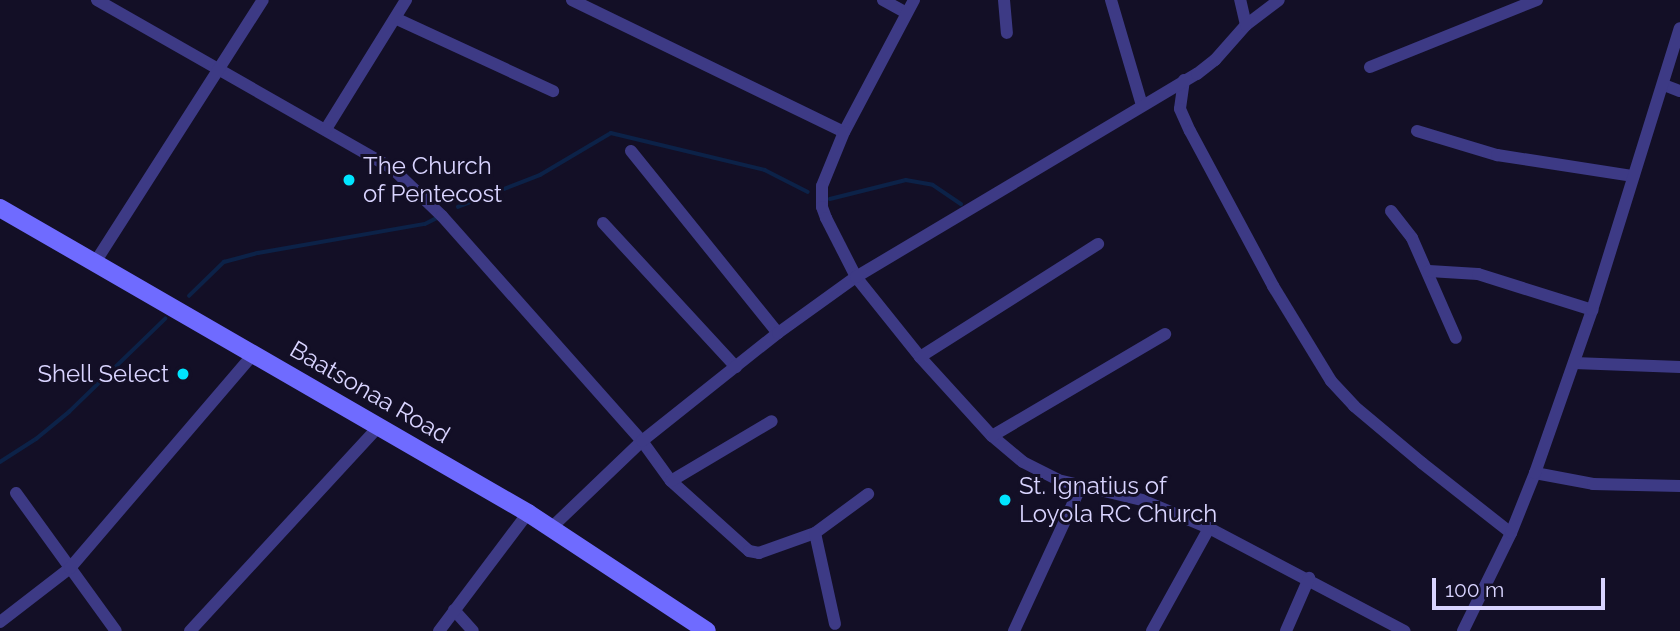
<!DOCTYPE html>
<style>
body{margin:0}
#map{position:relative;width:1680px;height:631px;overflow:hidden;background:#130f26;font-family:Raleway,sans-serif}
div>[style]{position:absolute}
[style*='--x']{left:calc(var(--x)*1px);top:calc(var(--y)*1px);width:calc(var(--w)*1px);rotate:calc(var(--a)*1deg)}
.stream>*{height:3.5px;margin:-1.75px;padding:0 1.75px;transform-origin:1.75px;border-radius:1.75px;background:#0c2248}
.street>*{height:12px;margin:-6px;padding:0 6px;transform-origin:6px;border-radius:6px;background:#3d3a85}
.secondary>*{height:18px;margin:-9px;padding:0 9px;transform-origin:9px;border-radius:9px;background:#6f6bff}
.dots>*{width:19px;height:19px;translate:-50% -50%;box-sizing:border-box;border:4px solid #130f26;border-radius:50%}
span{translate:-50% -50%;white-space:nowrap;text-align:center;line-height:1.15;-webkit-text-stroke:6px #130f26;paint-order:stroke}
.poi-label{font-size:24px;color:#d9d4ff}
.left{translate:0 -50%;text-align:left}
.right{translate:-100% -50%;text-align:right}
.street-label{font-size:24px;color:#d9d4ff}
.scale{position:absolute;left:1432px;top:578px;width:173px;height:32px;box-sizing:border-box;border:4px solid #d9d4ff;border-top:0;padding-left:9px;font-size:21px;line-height:24px;white-space:nowrap;color:#d9d4ff;-webkit-text-stroke:5px #130f26;paint-order:stroke}
</style>
<div id="map">
<div class="stream">
<i style="--x:830;--y:199;--w:78;--a:-14"></i>
<i style="--x:906;--y:180;--w:27;--a:10"></i>
<i style="--x:933;--y:185;--w:34;--a:34"></i>
<i style="--x:458;--y:207;--w:88;--a:-21.3"></i>
<i style="--x:540;--y:175;--w:82;--a:-30.6"></i>
<i style="--x:611;--y:133;--w:158;--a:13.5"></i>
<i style="--x:765;--y:170;--w:48;--a:27.1"></i>
<i style="--x:189;--y:296;--w:49;--a:-44.2"></i>
<i style="--x:224;--y:262;--w:35;--a:-15"></i>
<i style="--x:258;--y:253;--w:169;--a:-9.9"></i>
<i style="--x:425;--y:224;--w:13;--a:-27"></i>
<i style="--x:0;--y:462;--w:43;--a:-32.6"></i>
<i style="--x:36;--y:439;--w:43;--a:-39.3"></i>
<i style="--x:69;--y:412;--w:134;--a:-44.1"></i>
</div>
<div class="street">
<i style="--x:97;--y:0;--w:341;--a:29.7"></i>
<i style="--x:393;--y:169;--w:68;--a:43.8"></i>
<i style="--x:442;--y:216;--w:301;--a:48.4"></i>
<i style="--x:642;--y:441;--w:49;--a:54.1"></i>
<i style="--x:671;--y:481;--w:105;--a:41.9"></i>
<i style="--x:749;--y:551;--w:10;--a:11"></i>
<i style="--x:759;--y:553;--w:59;--a:-19.7"></i>
<i style="--x:815;--y:533;--w:66;--a:-36.3"></i>
<i style="--x:572;--y:0;--w:302;--a:25.9"></i>
<i style="--x:883;--y:0;--w:26;--a:29"></i>
<i style="--x:914;--y:0;--w:149;--a:117.9"></i>
<i style="--x:844;--y:132;--w:58;--a:112.2"></i>
<i style="--x:822;--y:186;--w:21;--a:90"></i>
<i style="--x:822;--y:207;--w:12;--a:70"></i>
<i style="--x:826;--y:218;--w:66;--a:63"></i>
<i style="--x:856;--y:277;--w:102;--a:51.3"></i>
<i style="--x:920;--y:357;--w:107;--a:47.7"></i>
<i style="--x:992;--y:436;--w:40;--a:40"></i>
<i style="--x:1023;--y:462;--w:39;--a:27"></i>
<i style="--x:1058;--y:480;--w:86;--a:13.4"></i>
<i style="--x:1142;--y:500;--w:73;--a:22.7"></i>
<i style="--x:1209;--y:528;--w:221;--a:27.8"></i>
<i style="--x:1004;--y:0;--w:33;--a:85"></i>
<i style="--x:1111;--y:0;--w:109;--a:73.6"></i>
<i style="--x:397;--y:19;--w:172;--a:24.8"></i>
<i style="--x:1246;--y:25;--w:41;--a:-37.1"></i>
<i style="--x:1370;--y:67;--w:180;--a:-21.9"></i>
<i style="--x:1184;--y:80;--w:29;--a:98"></i>
<i style="--x:1180;--y:109;--w:24;--a:66"></i>
<i style="--x:1190;--y:131;--w:176;--a:61.8"></i>
<i style="--x:1273;--y:286;--w:111;--a:58.6"></i>
<i style="--x:1331;--y:381;--w:34;--a:47"></i>
<i style="--x:1354;--y:406;--w:89;--a:40"></i>
<i style="--x:1422;--y:463;--w:113;--a:38.2"></i>
<i style="--x:1664;--y:85;--w:17;--a:21"></i>
<i style="--x:326;--y:129;--w:152;--a:-58.2"></i>
<i style="--x:1417;--y:131;--w:84;--a:16.7"></i>
<i style="--x:1497;--y:155;--w:138;--a:8.8"></i>
<i style="--x:631;--y:151;--w:234;--a:51.1"></i>
<i style="--x:1391;--y:211;--w:34;--a:52"></i>
<i style="--x:1412;--y:238;--w:109;--a:66.3"></i>
<i style="--x:603;--y:223;--w:196;--a:47.3"></i>
<i style="--x:94;--y:264;--w:313;--a:-57.4"></i>
<i style="--x:1429;--y:271;--w:49;--a:3.5"></i>
<i style="--x:1478;--y:274;--w:120;--a:17.5"></i>
<i style="--x:920;--y:357;--w:211;--a:-32.4"></i>
<i style="--x:1574;--y:363;--w:106;--a:2.2"></i>
<i style="--x:992;--y:436;--w:201;--a:-30.5"></i>
<i style="--x:1535;--y:473;--w:59;--a:10.7"></i>
<i style="--x:1593;--y:484;--w:87;--a:1.3"></i>
<i style="--x:671;--y:481;--w:117;--a:-30.7"></i>
<i style="--x:16;--y:493;--w:170;--a:54.1"></i>
<i style="--x:551;--y:528;--w:126;--a:-43.7"></i>
<i style="--x:642;--y:441;--w:174;--a:-38.5"></i>
<i style="--x:778;--y:333;--w:96;--a:-35.7"></i>
<i style="--x:856;--y:277;--w:397;--a:-30.8"></i>
<i style="--x:1197;--y:74;--w:23;--a:-38"></i>
<i style="--x:1215;--y:60;--w:47;--a:-48.5"></i>
<i style="--x:1246;--y:25;--w:26;--a:-103"></i>
<i style="--x:815;--y:533;--w:93;--a:77.6"></i>
<i style="--x:454;--y:610;--w:28;--a:48"></i>
<i style="--x:0;--y:622;--w:88;--a:-37.6"></i>
<i style="--x:70;--y:568;--w:283;--a:-49.4"></i>
<i style="--x:190;--y:631;--w:279;--a:-47.3"></i>
<i style="--x:439;--y:631;--w:148;--a:-53"></i>
<i style="--x:1014;--y:631;--w:160;--a:-65.2"></i>
<i style="--x:1152;--y:631;--w:118;--a:-61"></i>
<i style="--x:1286;--y:631;--w:58;--a:-66.5"></i>
<i style="--x:1463;--y:631;--w:109;--a:-63.9"></i>
<i style="--x:1511;--y:533;--w:65;--a:-68.2"></i>
<i style="--x:1535;--y:473;--w:173;--a:-70.7"></i>
<i style="--x:1592;--y:310;--w:295;--a:-72.7"></i>
</div>
<div class="secondary">
<i style="--x:0;--y:208;--w:610;--a:30.01"></i>
<i style="--x:528;--y:513;--w:214;--a:33.4"></i>
</div>
<div class="dots">
<i style="left:349px;top:180px;background:#00e5ff"></i>
<i style="left:183px;top:374px;background:#00e5ff"></i>
<i style="left:1005px;top:500px;background:#00e5ff"></i>
</div>
<div class="poi-label">
<span class="left" style="left:363px;top:180px">The Church<br>of Pentecost</span>
<span class="right" style="left:169px;top:374px">Shell Select</span>
<span class="left" style="left:1019px;top:500px">St. Ignatius of<br>Loyola RC Church</span>
</div>
<div class="street-label">
<span style="left:370px;top:392px;rotate:30deg">Baatsonaa Road</span>
</div>
<div class="scale">100 m</div>
</div>
